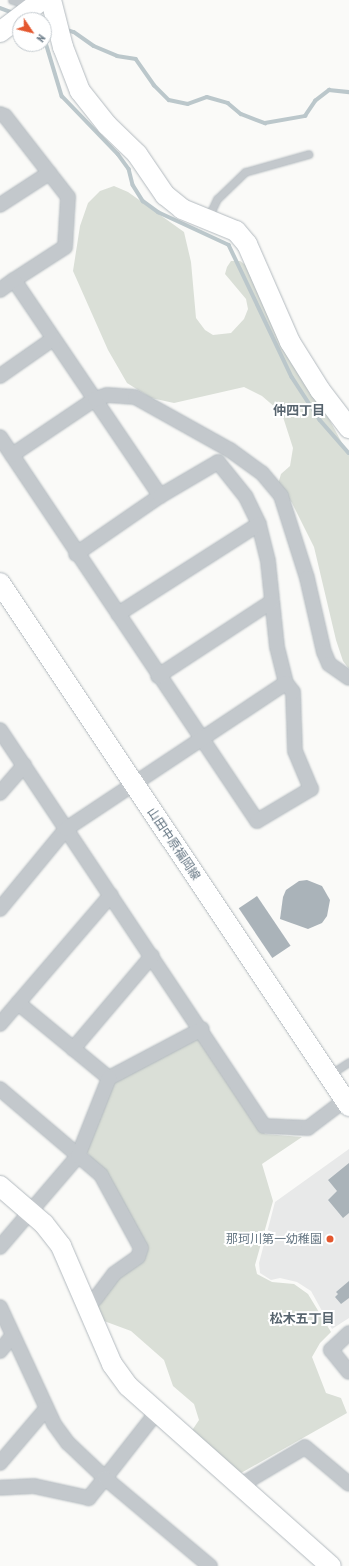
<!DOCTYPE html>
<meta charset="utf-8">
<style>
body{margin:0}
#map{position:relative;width:349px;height:1566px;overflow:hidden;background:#fafaf8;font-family:"PT Sans Narrow","Noto Sans JP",sans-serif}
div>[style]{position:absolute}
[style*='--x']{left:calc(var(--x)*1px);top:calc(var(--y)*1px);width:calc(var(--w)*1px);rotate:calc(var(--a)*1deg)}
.built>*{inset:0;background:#e8e9e9}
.green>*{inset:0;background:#dadfd7}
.stream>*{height:3.5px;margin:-1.75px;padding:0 1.75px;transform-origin:1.75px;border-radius:1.75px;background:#bbc7cb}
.building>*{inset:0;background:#aab3b9;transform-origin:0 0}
.roads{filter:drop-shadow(0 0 1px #b3babf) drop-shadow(0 0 1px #b3babf)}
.lane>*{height:7px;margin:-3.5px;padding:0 3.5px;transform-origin:3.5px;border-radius:3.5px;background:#c3c8cc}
.street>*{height:14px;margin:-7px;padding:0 7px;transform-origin:7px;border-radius:7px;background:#c3c8cc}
.secondary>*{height:20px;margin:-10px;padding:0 10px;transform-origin:10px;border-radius:10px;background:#fff}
.dots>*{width:11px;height:11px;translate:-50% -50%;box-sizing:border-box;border:2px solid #fff;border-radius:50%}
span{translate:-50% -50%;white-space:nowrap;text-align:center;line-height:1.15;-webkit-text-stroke:4px #fff;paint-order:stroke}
.street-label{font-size:12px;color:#657683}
.poi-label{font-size:12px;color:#657683}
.right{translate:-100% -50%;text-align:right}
.neighbourhood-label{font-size:13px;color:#57646e;font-weight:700}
.north{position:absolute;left:12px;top:12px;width:40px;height:40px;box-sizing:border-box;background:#fff;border:1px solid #c1c8cd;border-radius:50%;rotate:125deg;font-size:11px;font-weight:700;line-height:16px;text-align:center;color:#657683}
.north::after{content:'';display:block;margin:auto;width:14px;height:18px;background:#e4572e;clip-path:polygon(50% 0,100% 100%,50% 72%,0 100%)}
</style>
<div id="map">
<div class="built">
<i style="clip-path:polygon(349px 1149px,349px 1318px,332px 1329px,311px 1291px,297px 1282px,280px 1278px,271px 1280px,260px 1273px,259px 1263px,275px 1202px)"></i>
</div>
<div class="green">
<i style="clip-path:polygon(114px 186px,128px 192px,184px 232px,191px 262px,196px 318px,205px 330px,213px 335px,231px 333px,244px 319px,248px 309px,246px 299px,225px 274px,227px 267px,231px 261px,240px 261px,247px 266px,349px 456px,349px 669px,343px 661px,336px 640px,314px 547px,292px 503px,278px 484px,281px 474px,290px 466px,293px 448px,283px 417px,276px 408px,262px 396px,244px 387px,174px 403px,151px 398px,127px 383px,108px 350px,73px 271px,80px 226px,88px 203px,100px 191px)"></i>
<i style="clip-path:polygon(199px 1035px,265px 1134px,302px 1137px,262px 1164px,273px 1201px,255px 1265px,257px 1274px,272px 1282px,294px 1284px,308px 1294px,331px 1332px,320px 1343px,312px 1357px,326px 1393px,341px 1398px,347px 1413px,241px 1473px,191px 1432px,199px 1420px,194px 1404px,173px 1386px,164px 1360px,131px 1331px,104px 1321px,98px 1309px,98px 1304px,113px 1281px,143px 1258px,97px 1165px,86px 1151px,110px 1084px)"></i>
</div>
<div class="stream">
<i style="--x:0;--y:8;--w:15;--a:20"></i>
<i style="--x:64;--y:29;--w:10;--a:17"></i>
<i style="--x:74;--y:32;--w:24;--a:35"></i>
<i style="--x:94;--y:46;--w:25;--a:23"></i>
<i style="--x:117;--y:56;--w:19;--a:9"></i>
<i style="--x:136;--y:59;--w:32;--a:55"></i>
<i style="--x:154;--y:85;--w:21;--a:45"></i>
<i style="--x:169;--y:100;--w:19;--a:12"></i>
<i style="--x:188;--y:104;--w:20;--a:-20"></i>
<i style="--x:207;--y:97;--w:22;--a:16"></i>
<i style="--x:228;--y:103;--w:17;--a:40"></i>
<i style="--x:241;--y:114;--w:26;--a:21"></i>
<i style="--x:265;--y:123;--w:41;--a:-9.9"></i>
<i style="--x:305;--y:116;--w:18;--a:-56"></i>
<i style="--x:315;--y:101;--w:18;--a:-38"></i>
<i style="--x:329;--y:90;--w:20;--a:6"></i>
<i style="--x:44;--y:36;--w:63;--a:73.3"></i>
<i style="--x:62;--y:96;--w:81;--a:46"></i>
<i style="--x:118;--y:154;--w:19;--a:54"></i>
<i style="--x:129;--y:169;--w:16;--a:76"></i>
<i style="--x:133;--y:185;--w:19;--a:58"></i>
<i style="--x:143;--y:201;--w:19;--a:36"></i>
<i style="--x:158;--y:212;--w:78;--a:24.9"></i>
<i style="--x:229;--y:245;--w:146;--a:64.5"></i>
<i style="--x:292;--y:377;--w:51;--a:56.9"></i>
<i style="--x:320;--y:420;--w:44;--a:48.7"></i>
</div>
<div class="building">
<i style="clip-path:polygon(307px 880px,322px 886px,330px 900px,327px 916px,322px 923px,308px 929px,280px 919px,283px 897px,286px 890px,299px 881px)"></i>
<i style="left:257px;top:896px;width:60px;height:22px;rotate:56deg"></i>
<i style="clip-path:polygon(349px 1163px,349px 1213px,343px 1218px,328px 1200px,337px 1191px,328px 1180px)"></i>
<i style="clip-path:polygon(349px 1281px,349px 1298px,341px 1304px,335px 1297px,338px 1294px,336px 1292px)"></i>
</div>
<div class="roads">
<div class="lane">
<i style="--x:12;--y:0;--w:18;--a:16"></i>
<i style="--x:208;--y:218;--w:21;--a:-65"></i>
<i style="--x:217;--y:199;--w:39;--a:-44"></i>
<i style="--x:245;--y:172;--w:66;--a:-15.7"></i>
<i style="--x:329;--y:1075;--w:24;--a:-33"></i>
</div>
<div class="street">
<i style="--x:0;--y:114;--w:5;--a:22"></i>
<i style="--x:5;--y:116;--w:103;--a:52.1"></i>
<i style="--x:68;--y:197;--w:50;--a:93.4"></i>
<i style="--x:65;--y:247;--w:61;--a:147.1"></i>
<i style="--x:14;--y:280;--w:261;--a:55.9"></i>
<i style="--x:160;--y:496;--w:102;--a:145.4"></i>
<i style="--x:0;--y:205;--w:59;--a:-33.1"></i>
<i style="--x:0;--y:290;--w:17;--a:-36"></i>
<i style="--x:0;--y:376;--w:65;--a:-34.9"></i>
<i style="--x:0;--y:437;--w:462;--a:56.2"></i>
<i style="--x:257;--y:821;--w:63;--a:-30.7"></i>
<i style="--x:311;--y:789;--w:41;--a:-112.8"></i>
<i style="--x:295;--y:751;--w:59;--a:-91.9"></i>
<i style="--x:293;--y:692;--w:11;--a:-128"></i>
<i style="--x:286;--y:683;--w:37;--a:-104"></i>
<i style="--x:277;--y:647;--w:86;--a:-96"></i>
<i style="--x:268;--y:561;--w:38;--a:-104"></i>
<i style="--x:259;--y:524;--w:30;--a:-116"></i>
<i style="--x:246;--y:497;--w:45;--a:-128.7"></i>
<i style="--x:218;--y:462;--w:67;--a:149.6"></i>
<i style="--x:12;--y:455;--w:100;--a:-34"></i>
<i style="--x:95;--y:399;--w:13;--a:-18"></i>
<i style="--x:107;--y:395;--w:28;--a:4"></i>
<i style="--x:135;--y:397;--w:109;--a:29.2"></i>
<i style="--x:230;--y:450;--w:39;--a:36"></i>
<i style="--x:262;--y:473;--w:30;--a:50"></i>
<i style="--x:281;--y:496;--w:86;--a:72.4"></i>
<i style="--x:307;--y:578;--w:76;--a:77.1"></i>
<i style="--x:324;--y:652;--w:13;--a:67"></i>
<i style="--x:329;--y:664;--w:24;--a:35"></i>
<i style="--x:118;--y:614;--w:167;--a:-32.6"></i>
<i style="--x:158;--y:676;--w:135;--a:-33.2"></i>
<i style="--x:0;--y:730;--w:476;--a:56.3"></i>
<i style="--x:264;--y:1126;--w:44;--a:2.6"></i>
<i style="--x:308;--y:1128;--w:46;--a:-37.1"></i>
<i style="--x:0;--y:793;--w:37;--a:-49"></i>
<i style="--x:0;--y:909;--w:104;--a:-50.5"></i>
<i style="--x:66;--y:829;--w:264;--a:-33.6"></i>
<i style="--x:18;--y:1003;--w:118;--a:39.5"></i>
<i style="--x:109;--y:1078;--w:105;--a:-27.8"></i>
<i style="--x:0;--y:1024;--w:170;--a:-49.3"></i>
<i style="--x:73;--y:1049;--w:122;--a:-49.7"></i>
<i style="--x:0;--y:1089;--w:133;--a:40.4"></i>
<i style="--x:101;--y:1175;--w:83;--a:61.3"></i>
<i style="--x:141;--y:1248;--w:9;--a:108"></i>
<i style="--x:138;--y:1257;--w:29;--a:145"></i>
<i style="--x:114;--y:1274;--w:31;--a:127"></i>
<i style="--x:95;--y:1299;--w:9;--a:159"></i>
<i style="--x:0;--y:1247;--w:120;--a:-49.4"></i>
<i style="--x:78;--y:1156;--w:84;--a:-68.3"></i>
<i style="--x:0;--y:1307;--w:129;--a:65.2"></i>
<i style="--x:54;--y:1424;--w:24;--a:54"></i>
<i style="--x:68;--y:1443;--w:51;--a:43.4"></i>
<i style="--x:105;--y:1478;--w:26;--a:129"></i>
<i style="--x:89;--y:1498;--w:56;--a:-167.7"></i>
<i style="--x:34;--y:1486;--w:34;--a:177"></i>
<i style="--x:349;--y:1333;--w:25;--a:137"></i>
<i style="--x:331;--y:1350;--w:28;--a:51"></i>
<i style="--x:0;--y:1351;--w:19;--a:-51"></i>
<i style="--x:156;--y:1413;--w:83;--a:128.1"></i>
<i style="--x:105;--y:1478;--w:137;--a:40"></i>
<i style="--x:0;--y:1463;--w:71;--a:-49.6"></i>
<i style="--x:241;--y:1485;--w:74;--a:-30.7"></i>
<i style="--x:305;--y:1447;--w:57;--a:40.1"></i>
</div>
<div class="secondary">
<i style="--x:51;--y:0;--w:49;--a:75.7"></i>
<i style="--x:63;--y:47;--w:47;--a:68.9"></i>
<i style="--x:80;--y:91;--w:43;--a:51.5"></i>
<i style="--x:107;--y:125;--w:42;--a:44"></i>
<i style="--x:137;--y:154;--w:50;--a:55.7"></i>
<i style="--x:165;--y:195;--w:22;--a:39"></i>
<i style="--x:182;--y:209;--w:58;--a:22.2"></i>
<i style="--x:236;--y:231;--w:17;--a:50"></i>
<i style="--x:247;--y:244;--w:107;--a:66.3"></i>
<i style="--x:290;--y:342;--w:57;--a:58"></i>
<i style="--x:320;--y:390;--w:48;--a:52.7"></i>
<i style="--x:0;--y:32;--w:53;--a:-37.3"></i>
<i style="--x:0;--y:583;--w:629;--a:56.28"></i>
<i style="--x:0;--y:1186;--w:58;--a:40.8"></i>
<i style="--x:44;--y:1224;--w:28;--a:52"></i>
<i style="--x:61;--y:1246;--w:129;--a:66.6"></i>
<i style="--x:112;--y:1364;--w:27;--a:54"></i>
<i style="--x:128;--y:1386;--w:271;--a:41.6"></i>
</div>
</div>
<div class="dots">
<i style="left:330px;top:1239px;background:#e4572e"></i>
</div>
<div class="street-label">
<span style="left:174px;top:844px;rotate:56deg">山田中原福岡線</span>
</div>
<div class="poi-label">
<span class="right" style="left:322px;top:1239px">那珂川第一幼稚園</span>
</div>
<div class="neighbourhood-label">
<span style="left:299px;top:411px">仲四丁目</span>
<span style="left:302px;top:1319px">松木五丁目</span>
</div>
<div class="north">N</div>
</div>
